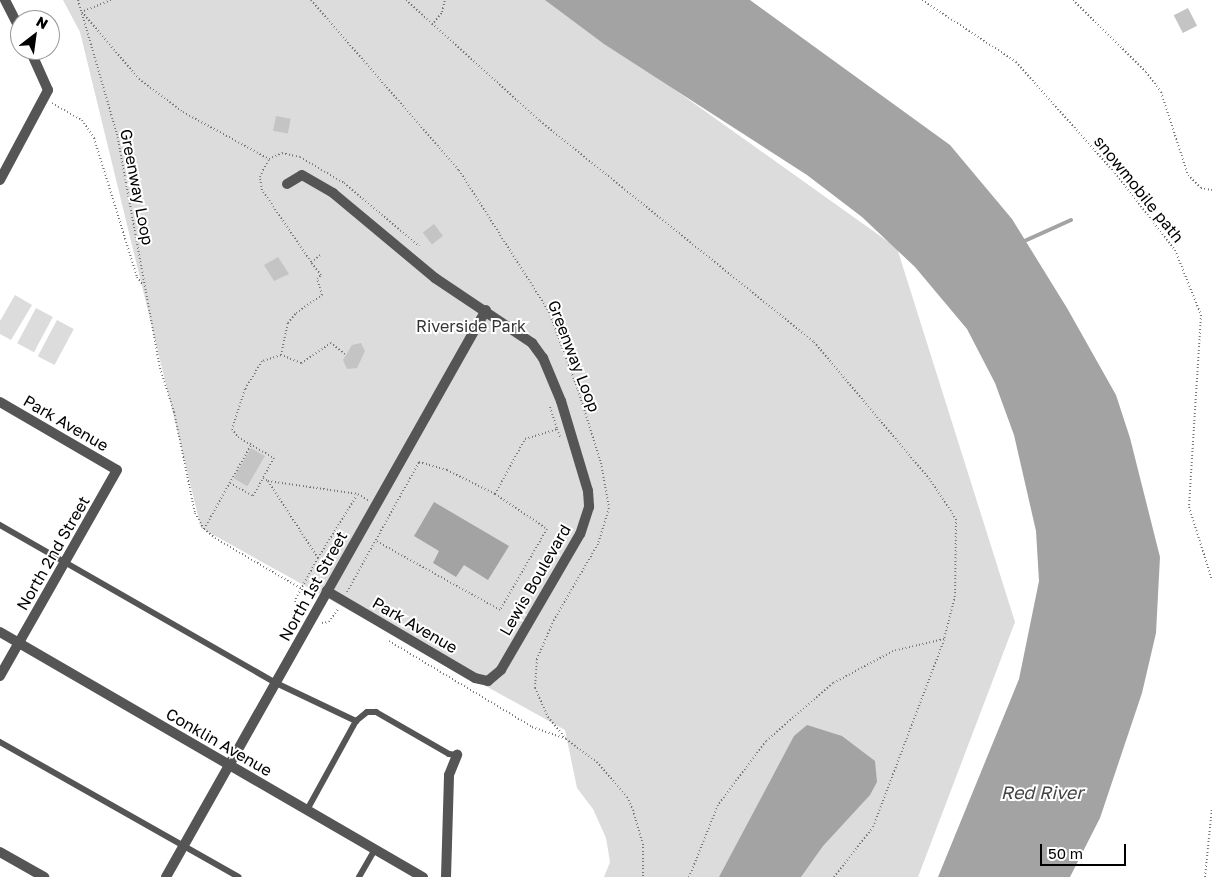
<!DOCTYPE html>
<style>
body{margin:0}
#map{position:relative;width:1212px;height:877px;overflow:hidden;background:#fff;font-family:"Golos Text",sans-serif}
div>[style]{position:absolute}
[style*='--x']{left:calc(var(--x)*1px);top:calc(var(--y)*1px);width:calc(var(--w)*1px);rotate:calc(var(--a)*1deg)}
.green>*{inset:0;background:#dcdcdc;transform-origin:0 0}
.water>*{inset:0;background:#a3a3a3}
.stream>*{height:4px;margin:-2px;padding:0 2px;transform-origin:2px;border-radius:2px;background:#a3a3a3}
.building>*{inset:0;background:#c4c4c4;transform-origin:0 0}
.path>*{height:2px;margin-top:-1px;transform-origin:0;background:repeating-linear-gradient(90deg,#777 0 1px,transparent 0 3.5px)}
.service>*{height:6px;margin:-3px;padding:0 3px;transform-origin:3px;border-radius:3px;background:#555}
.minor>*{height:10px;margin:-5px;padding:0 5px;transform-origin:5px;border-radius:5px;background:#555}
span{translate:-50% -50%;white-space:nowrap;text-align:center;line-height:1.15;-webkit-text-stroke:4px #fff;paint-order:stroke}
.street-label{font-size:16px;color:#000}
.park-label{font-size:16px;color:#333}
.water-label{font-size:18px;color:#444;font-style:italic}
.north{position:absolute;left:10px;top:10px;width:50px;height:50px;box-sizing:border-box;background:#fff;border:1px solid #999;border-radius:50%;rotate:30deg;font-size:14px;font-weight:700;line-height:20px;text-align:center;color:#000}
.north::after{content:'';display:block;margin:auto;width:18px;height:22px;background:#000;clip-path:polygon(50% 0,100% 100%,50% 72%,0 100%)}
.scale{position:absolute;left:1040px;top:844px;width:86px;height:22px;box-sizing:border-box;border:2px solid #000;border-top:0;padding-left:6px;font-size:15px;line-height:18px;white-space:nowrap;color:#000;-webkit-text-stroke:4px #fff;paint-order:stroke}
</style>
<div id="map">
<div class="green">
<i style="clip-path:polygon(63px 0,549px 0,897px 248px,1015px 622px,918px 877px,604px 877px,610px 862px,606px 838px,593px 809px,577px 788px,565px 730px,201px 528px,80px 32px)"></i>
<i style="clip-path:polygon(15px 295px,32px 305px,11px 340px,0 334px,0 321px)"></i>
<i style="left:36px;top:308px;width:19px;height:40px;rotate:28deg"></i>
<i style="left:57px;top:320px;width:19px;height:41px;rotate:28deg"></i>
</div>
<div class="water">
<i style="clip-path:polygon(545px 0,750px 0,950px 145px,1012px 219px,1067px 308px,1116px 395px,1130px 438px,1160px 557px,1156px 633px,1142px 693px,1100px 818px,1070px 877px,938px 877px,1019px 679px,1039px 581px,1036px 531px,1014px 435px,995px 383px,967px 329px,915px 267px,862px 217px,807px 175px,604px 44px)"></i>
<i style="clip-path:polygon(434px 502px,509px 546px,488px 580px,464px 565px,456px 577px,433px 563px,439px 551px,414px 536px)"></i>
<i style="clip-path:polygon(807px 725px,842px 736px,875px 761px,877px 782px,870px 795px,823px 846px,801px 877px,719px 877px,794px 736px)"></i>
</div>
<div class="stream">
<i style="--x:1020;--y:243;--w:56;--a:-24.3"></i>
</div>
<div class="building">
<i style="left:1188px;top:8px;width:20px;height:16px;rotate:63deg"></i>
<i style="left:276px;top:116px;width:15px;height:15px;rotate:11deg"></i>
<i style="left:434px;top:224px;width:15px;height:14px;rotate:53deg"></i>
<i style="clip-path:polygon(278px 257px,289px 274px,274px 281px,264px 265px)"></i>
<i style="clip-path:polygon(361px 343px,365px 351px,357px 368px,347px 369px,343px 360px,352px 345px)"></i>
<i style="left:251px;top:448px;width:16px;height:35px;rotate:30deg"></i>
</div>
<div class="path">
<i style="--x:78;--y:0;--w:140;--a:73.8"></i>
<i style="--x:117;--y:134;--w:238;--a:79.6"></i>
<i style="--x:160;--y:368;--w:46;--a:72.3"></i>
<i style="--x:174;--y:412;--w:103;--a:78.3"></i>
<i style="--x:195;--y:513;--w:18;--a:61"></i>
<i style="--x:204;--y:529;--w:14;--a:39"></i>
<i style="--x:215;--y:538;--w:113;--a:30.4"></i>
<i style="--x:111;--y:0;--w:31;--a:158"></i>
<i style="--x:82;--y:12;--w:88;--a:49.6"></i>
<i style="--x:139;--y:79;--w:55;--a:36.9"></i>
<i style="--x:183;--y:112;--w:98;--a:28.7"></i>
<i style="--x:311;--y:0;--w:225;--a:49"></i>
<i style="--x:459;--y:170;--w:168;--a:57.6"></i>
<i style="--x:549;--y:312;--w:83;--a:69.6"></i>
<i style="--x:578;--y:390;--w:77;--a:72.5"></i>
<i style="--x:601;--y:463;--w:46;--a:79.9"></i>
<i style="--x:609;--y:508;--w:38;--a:107"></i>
<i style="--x:598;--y:544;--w:88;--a:120.1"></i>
<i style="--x:554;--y:620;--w:43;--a:113.6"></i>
<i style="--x:537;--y:659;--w:29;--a:94"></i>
<i style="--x:535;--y:688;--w:32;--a:66"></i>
<i style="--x:548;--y:717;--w:27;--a:51"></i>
<i style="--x:406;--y:0;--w:181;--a:42.1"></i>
<i style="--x:540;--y:121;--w:352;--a:38.9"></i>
<i style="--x:814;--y:342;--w:182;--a:49.9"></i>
<i style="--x:931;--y:481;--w:45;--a:56.7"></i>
<i style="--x:956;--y:519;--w:77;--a:90.7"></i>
<i style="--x:955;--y:596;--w:44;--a:104.3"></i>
<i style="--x:944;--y:639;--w:52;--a:166.8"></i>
<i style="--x:893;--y:651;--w:68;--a:151.9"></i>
<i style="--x:833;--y:683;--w:89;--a:139.1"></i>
<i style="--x:766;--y:741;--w:80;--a:126.9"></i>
<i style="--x:718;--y:805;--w:78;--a:111.9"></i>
<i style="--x:922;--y:0;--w:113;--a:33.4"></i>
<i style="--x:1016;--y:62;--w:149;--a:48.3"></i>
<i style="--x:1115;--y:173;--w:98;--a:52.1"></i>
<i style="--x:1175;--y:250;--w:70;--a:68.2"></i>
<i style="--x:1201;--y:315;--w:192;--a:93.6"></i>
<i style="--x:1189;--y:507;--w:77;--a:72.5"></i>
<i style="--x:1073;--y:0;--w:103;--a:44.6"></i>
<i style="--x:1146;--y:72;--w:25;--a:53"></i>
<i style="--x:1161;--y:92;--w:87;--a:72"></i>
<i style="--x:1188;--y:175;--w:18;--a:45"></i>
<i style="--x:1201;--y:188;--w:11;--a:10"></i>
<i style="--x:432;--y:25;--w:16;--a:-52"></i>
<i style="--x:442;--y:12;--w:12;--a:-76"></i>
<i style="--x:52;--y:103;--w:34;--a:30"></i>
<i style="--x:82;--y:120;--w:22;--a:56"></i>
<i style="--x:94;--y:138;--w:145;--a:72.8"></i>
<i style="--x:137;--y:277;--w:10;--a:53"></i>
<i style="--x:311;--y:262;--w:87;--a:-124.2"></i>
<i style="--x:262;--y:190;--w:13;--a:-99"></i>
<i style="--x:260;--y:177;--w:8;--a:-67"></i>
<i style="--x:263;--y:170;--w:13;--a:-61"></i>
<i style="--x:269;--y:159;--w:14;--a:-25"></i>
<i style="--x:282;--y:153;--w:18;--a:13"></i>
<i style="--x:300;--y:157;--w:51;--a:30.6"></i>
<i style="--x:344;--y:183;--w:98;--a:40"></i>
<i style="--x:345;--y:354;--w:18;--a:-142"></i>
<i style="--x:331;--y:343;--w:36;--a:146"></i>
<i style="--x:301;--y:363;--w:22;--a:-158"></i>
<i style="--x:281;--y:355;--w:20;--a:162"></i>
<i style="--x:262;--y:361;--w:33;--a:121"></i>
<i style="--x:245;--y:389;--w:42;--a:108"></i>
<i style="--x:232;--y:429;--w:10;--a:53"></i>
<i style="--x:238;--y:437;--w:42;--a:30.3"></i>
<i style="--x:274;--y:458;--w:23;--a:119"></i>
<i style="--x:263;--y:478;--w:6;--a:31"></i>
<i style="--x:268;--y:481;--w:91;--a:8.2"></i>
<i style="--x:358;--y:494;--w:12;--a:31"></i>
<i style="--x:281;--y:355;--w:33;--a:-78"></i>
<i style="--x:288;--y:323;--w:13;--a:-51"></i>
<i style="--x:296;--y:313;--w:32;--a:-35"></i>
<i style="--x:322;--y:295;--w:17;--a:-107"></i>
<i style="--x:317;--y:279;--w:6;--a:-45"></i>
<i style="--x:321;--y:275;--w:16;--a:-128"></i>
<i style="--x:311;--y:262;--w:14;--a:-36"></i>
<i style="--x:550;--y:407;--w:23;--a:72"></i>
<i style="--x:268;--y:481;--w:92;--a:57"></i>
<i style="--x:318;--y:558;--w:46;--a:118.8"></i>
<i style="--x:296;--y:598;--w:6;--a:99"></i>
<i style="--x:295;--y:604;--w:11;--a:45"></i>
<i style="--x:230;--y:483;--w:26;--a:29"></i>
<i style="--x:253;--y:496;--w:21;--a:-61"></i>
<i style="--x:495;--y:494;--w:63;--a:-61.4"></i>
<i style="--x:525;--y:439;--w:34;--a:-17"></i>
<i style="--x:557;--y:429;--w:9;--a:69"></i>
<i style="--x:204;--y:529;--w:96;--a:-60.8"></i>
<i style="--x:318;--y:558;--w:74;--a:-58.2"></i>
<i style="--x:347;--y:592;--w:149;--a:-61"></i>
<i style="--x:419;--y:462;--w:29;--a:16"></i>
<i style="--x:447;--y:470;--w:54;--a:26.6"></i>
<i style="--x:495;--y:494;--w:63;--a:33.9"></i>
<i style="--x:547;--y:529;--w:94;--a:120.1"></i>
<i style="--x:500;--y:610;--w:142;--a:-150.9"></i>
<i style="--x:322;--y:623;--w:7;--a:-8"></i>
<i style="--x:329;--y:622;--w:16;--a:-55"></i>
<i style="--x:389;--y:641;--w:167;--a:31"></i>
<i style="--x:532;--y:727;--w:36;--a:19"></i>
<i style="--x:566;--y:739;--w:39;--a:37"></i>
<i style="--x:597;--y:762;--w:46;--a:49.4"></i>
<i style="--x:627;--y:797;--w:14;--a:65"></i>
<i style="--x:633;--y:810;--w:35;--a:74"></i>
<i style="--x:643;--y:844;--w:33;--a:90"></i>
<i style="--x:834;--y:877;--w:63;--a:-52"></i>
<i style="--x:873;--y:827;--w:200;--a:-69.2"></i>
<i style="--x:1205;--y:877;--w:70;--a:-84.3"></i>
</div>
<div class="service">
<i style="--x:0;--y:525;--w:318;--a:29.8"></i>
<i style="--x:276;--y:683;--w:89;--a:25.4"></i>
<i style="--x:0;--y:742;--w:274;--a:29.5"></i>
<i style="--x:307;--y:810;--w:102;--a:-61.2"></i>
<i style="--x:356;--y:721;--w:14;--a:-39"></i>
<i style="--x:367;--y:712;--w:9;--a:0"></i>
<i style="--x:376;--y:712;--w:84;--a:29.9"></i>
<i style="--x:449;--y:754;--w:8;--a:7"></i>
<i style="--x:359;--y:877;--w:32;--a:-60"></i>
</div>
<div class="minor">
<i style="--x:5;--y:0;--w:34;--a:63"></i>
<i style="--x:0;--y:180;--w:102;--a:-61.9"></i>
<i style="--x:48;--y:90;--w:44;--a:-114.2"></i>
<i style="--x:287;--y:184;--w:17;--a:-31"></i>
<i style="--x:302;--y:175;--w:36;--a:30"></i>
<i style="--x:333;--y:193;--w:133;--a:39.8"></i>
<i style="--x:435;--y:278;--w:117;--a:33.8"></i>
<i style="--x:532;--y:343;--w:19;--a:54"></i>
<i style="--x:543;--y:358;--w:47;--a:67.3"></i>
<i style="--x:561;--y:401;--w:94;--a:73.3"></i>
<i style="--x:588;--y:491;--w:16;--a:86"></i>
<i style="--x:589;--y:507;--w:28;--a:108"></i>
<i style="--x:580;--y:534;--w:157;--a:120.2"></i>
<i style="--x:501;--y:670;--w:17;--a:140"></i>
<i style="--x:488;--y:681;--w:13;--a:-167"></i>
<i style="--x:475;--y:678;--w:172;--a:-149.6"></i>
<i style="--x:0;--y:402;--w:135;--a:30.2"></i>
<i style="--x:117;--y:470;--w:237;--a:119.6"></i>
<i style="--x:0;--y:632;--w:489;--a:30.1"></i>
<i style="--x:0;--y:852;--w:51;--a:29.6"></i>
<i style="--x:166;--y:877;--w:651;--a:-60.56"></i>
<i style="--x:446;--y:877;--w:102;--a:-88.3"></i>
<i style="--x:449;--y:775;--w:22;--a:-68"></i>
</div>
<div class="street-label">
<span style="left:137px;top:187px;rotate:79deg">Greenway Loop</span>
<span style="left:1139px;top:189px;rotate:51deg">snowmobile path</span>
<span style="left:574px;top:356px;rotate:69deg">Greenway Loop</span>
<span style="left:66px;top:423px;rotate:30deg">Park Avenue</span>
<span style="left:53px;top:553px;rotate:-60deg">North 2nd Street</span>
<span style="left:535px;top:580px;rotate:-60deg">Lewis Boulevard</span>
<span style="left:313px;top:586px;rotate:-61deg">North 1st Street</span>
<span style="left:415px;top:625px;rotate:30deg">Park Avenue</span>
<span style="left:219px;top:742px;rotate:30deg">Conklin Avenue</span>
</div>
<div class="park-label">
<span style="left:471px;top:326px">Riverside Park</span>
</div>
<div class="water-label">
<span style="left:1042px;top:792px">Red River</span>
</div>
<div class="north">N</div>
<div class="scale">50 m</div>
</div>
